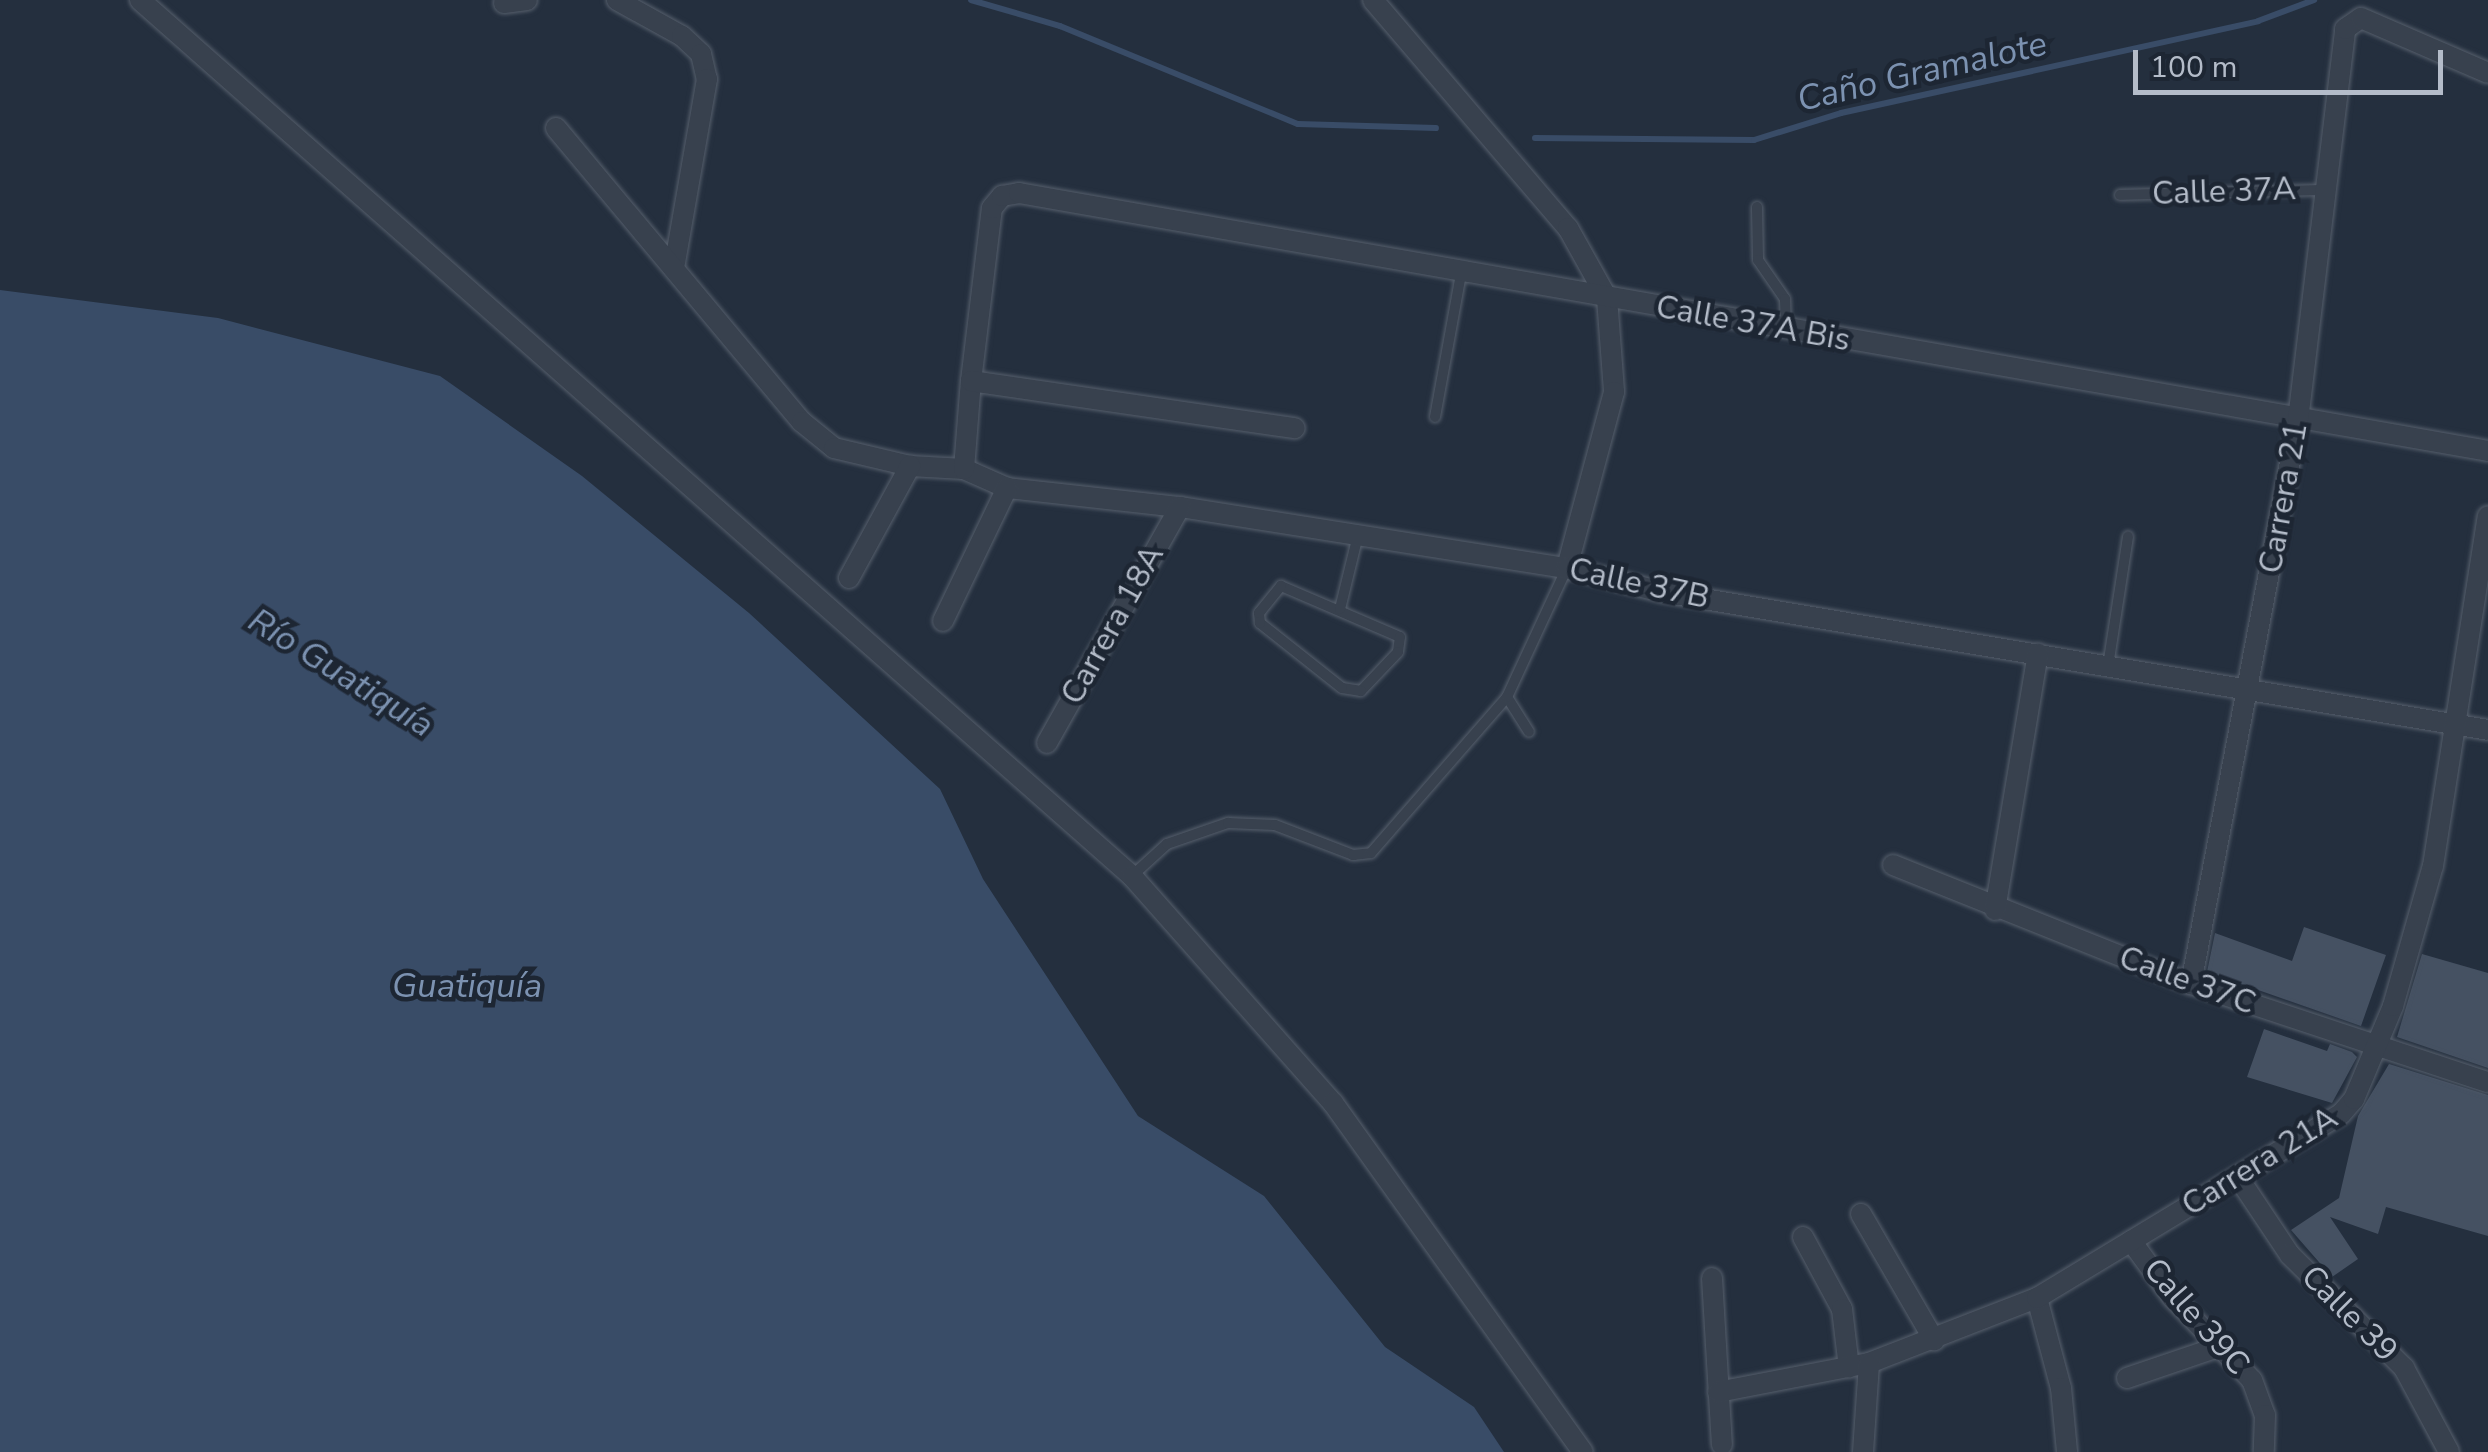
<!DOCTYPE html>
<meta charset="utf-8">
<style>
body{margin:0}
#map{position:relative;width:2488px;height:1452px;overflow:hidden;background:#242f3e;font-family:"Nunito Sans",sans-serif}
div>[style]{position:absolute}
[style*='--x']{left:calc(var(--x)*1px);top:calc(var(--y)*1px);width:calc(var(--w)*1px);rotate:calc(var(--a)*1deg)}
.water>*{inset:0;background:#394c67}
.stream>*{height:6px;margin:-3px;padding:0 3px;transform-origin:3px;border-radius:3px;background:#394c67}
.building>*{inset:0;background:#455162}
.roads{filter:drop-shadow(0 0 2px #565f6c) drop-shadow(0 0 2px #565f6c)}
.lane>*{height:10px;margin:-5px;padding:0 5px;transform-origin:5px;border-radius:5px;background:#38414e}
.street>*{height:20px;margin:-10px;padding:0 10px;transform-origin:10px;border-radius:10px;background:#38414e}
span{translate:-50% -50%;white-space:nowrap;text-align:center;line-height:1.15;-webkit-text-stroke:9px #1d2633;paint-order:stroke}
.street-label{font-size:32px;color:#b4bcc9}
.water-label{font-size:35px;color:#7c92b1;font-style:italic}
.scale{position:absolute;left:2133px;top:50px;width:310px;height:45px;box-sizing:border-box;border:5px solid #b4bcc9;border-top:0;padding-left:12px;font-size:30px;line-height:35px;white-space:nowrap;color:#b4bcc9;-webkit-text-stroke:8px #1d2633;paint-order:stroke}
</style>
<div id="map">
<div class="water">
<i style="clip-path:polygon(0 290px,218px 318px,440px 376px,582px 476px,749px 613px,940px 789px,983px 879px,1138px 1116px,1264px 1196px,1385px 1347px,1474px 1407px,1504px 1452px,0 1452px)"></i>
</div>
<div class="stream">
<i style="--x:971;--y:0;--w:93;--a:16.3"></i>
<i style="--x:1060;--y:26;--w:257;--a:22.4"></i>
<i style="--x:1298;--y:124;--w:138;--a:1.7"></i>
<i style="--x:1535;--y:138;--w:219;--a:0.5"></i>
<i style="--x:1754;--y:140;--w:91;--a:-17.2"></i>
<i style="--x:1841;--y:113;--w:427;--a:-12.4"></i>
<i style="--x:2258;--y:21;--w:60;--a:-20.6"></i>
</div>
<div class="building">
<i style="clip-path:polygon(2304px 927px,2386px 955px,2361px 1026px,2207px 972px,2215px 933px,2292px 961px)"></i>
<i style="clip-path:polygon(2422px 954px,2488px 973px,2488px 1068px,2397px 1037px)"></i>
<i style="clip-path:polygon(2264px 1029px,2327px 1051px,2330px 1044px,2352px 1052px,2357px 1057px,2332px 1103px,2247px 1077px)"></i>
<i style="clip-path:polygon(2389px 1064px,2488px 1095px,2488px 1236px,2386px 1207px,2378px 1234px,2330px 1217px,2358px 1259px,2332px 1277px,2291px 1230px,2339px 1198px,2358px 1116px)"></i>
</div>
<div class="roads">
<div class="lane">
<i style="--x:2120;--y:195;--w:207;--a:-1.4"></i>
<i style="--x:1757;--y:207;--w:53;--a:88.9"></i>
<i style="--x:1758;--y:260;--w:47;--a:55.3"></i>
<i style="--x:1785;--y:299;--w:30;--a:88"></i>
<i style="--x:1435;--y:417;--w:145;--a:-79.7"></i>
<i style="--x:1281;--y:586;--w:129;--a:23.2"></i>
<i style="--x:1400;--y:637;--w:15;--a:98"></i>
<i style="--x:1398;--y:652;--w:54;--a:133.5"></i>
<i style="--x:1361;--y:691;--w:19;--a:-171"></i>
<i style="--x:1342;--y:688;--w:105;--a:-141.6"></i>
<i style="--x:1260;--y:623;--w:10;--a:-96"></i>
<i style="--x:1259;--y:613;--w:35;--a:-51"></i>
<i style="--x:1340;--y:609;--w:76;--a:-76.3"></i>
<i style="--x:2108;--y:666;--w:131;--a:-81.2"></i>
<i style="--x:1507;--y:697;--w:41;--a:57.8"></i>
<i style="--x:1133;--y:875;--w:46;--a:-42.4"></i>
<i style="--x:1167;--y:844;--w:65;--a:-19"></i>
<i style="--x:1228;--y:823;--w:47;--a:2.4"></i>
<i style="--x:1275;--y:825;--w:84;--a:21"></i>
<i style="--x:1353;--y:855;--w:18;--a:-6"></i>
<i style="--x:1371;--y:853;--w:207;--a:-48.9"></i>
<i style="--x:1507;--y:697;--w:142;--a:-65.1"></i>
</div>
<div class="street">
<i style="--x:140;--y:0;--w:1323;--a:41.45"></i>
<i style="--x:1132;--y:876;--w:303;--a:48.5"></i>
<i style="--x:1333;--y:1103;--w:429;--a:54.4"></i>
<i style="--x:617;--y:0;--w:74;--a:29"></i>
<i style="--x:682;--y:36;--w:26;--a:43"></i>
<i style="--x:701;--y:54;--w:26;--a:77"></i>
<i style="--x:707;--y:79;--w:187;--a:99.9"></i>
<i style="--x:1373;--y:0;--w:300;--a:49.5"></i>
<i style="--x:1568;--y:228;--w:80;--a:60.9"></i>
<i style="--x:1607;--y:298;--w:94;--a:85.7"></i>
<i style="--x:1614;--y:392;--w:182;--a:105"></i>
<i style="--x:504;--y:3;--w:23;--a:-7"></i>
<i style="--x:556;--y:128;--w:383;--a:50.1"></i>
<i style="--x:802;--y:422;--w:41;--a:39.1"></i>
<i style="--x:834;--y:448;--w:78;--a:13.3"></i>
<i style="--x:910;--y:466;--w:54;--a:3.2"></i>
<i style="--x:964;--y:469;--w:47;--a:23.8"></i>
<i style="--x:1007;--y:488;--w:174;--a:6.3"></i>
<i style="--x:1180;--y:507;--w:392;--a:9"></i>
<i style="--x:1567;--y:568;--w:98;--a:14.2"></i>
<i style="--x:1662;--y:592;--w:837;--a:9.48"></i>
<i style="--x:971;--y:381;--w:174;--a:-83.1"></i>
<i style="--x:992;--y:208;--w:16;--a:-50"></i>
<i style="--x:1002;--y:196;--w:17;--a:-10"></i>
<i style="--x:1019;--y:193;--w:1491;--a:9.96"></i>
<i style="--x:964;--y:469;--w:88;--a:-85.5"></i>
<i style="--x:971;--y:381;--w:327;--a:8.3"></i>
<i style="--x:849;--y:578;--w:128;--a:-61.4"></i>
<i style="--x:943;--y:621;--w:148;--a:-64.3"></i>
<i style="--x:1047;--y:743;--w:271;--a:-60.6"></i>
<i style="--x:1893;--y:865;--w:321;--a:21.8"></i>
<i style="--x:2191;--y:984;--w:313;--a:18.3"></i>
<i style="--x:1995;--y:910;--w:260;--a:-80.5"></i>
<i style="--x:2191;--y:984;--w:574;--a:-79.26"></i>
<i style="--x:2298;--y:420;--w:394;--a:-83.1"></i>
<i style="--x:2345;--y:29;--w:19;--a:-35"></i>
<i style="--x:2361;--y:18;--w:138;--a:23.4"></i>
<i style="--x:2240;--y:1180;--w:90;--a:56.3"></i>
<i style="--x:2290;--y:1255;--w:161;--a:44.7"></i>
<i style="--x:2404;--y:1368;--w:95;--a:61.8"></i>
<i style="--x:1861;--y:1214;--w:146;--a:59.9"></i>
<i style="--x:1803;--y:1237;--w:82;--a:61.6"></i>
<i style="--x:1842;--y:1309;--w:59;--a:83.2"></i>
<i style="--x:2131;--y:1241;--w:69;--a:53.8"></i>
<i style="--x:2172;--y:1297;--w:115;--a:46.1"></i>
<i style="--x:2252;--y:1380;--w:37;--a:70"></i>
<i style="--x:2265;--y:1415;--w:37;--a:92"></i>
<i style="--x:1712;--y:1278;--w:167;--a:86.6"></i>
<i style="--x:2037;--y:1298;--w:93;--a:75.1"></i>
<i style="--x:2061;--y:1388;--w:64;--a:84.6"></i>
<i style="--x:2127;--y:1378;--w:99;--a:-18.8"></i>
<i style="--x:1718;--y:1392;--w:154;--a:-10.9"></i>
<i style="--x:1869;--y:1363;--w:180;--a:-21.2"></i>
<i style="--x:2037;--y:1298;--w:355;--a:-31.2"></i>
<i style="--x:2341;--y:1114;--w:20;--a:-49"></i>
<i style="--x:2354;--y:1099;--w:101;--a:-67.2"></i>
<i style="--x:2393;--y:1006;--w:146;--a:-74.1"></i>
<i style="--x:2433;--y:866;--w:354;--a:-81.1"></i>
<i style="--x:1863;--y:1452;--w:89;--a:-86.1"></i>
</div>
</div>
<div class="street-label">
<span style="left:2224px;top:192px;rotate:-2deg">Calle 37A</span>
<span style="left:1753px;top:324px;rotate:10deg">Calle 37A Bis</span>
<span style="left:2284px;top:498px;rotate:-80deg">Carrera 21</span>
<span style="left:1639px;top:584px;rotate:12deg">Calle 37B</span>
<span style="left:1113px;top:625px;rotate:-61deg">Carrera 18A</span>
<span style="left:2187px;top:981px;rotate:20deg">Calle 37C</span>
<span style="left:2260px;top:1162px;rotate:-32deg">Carrera 21A</span>
<span style="left:2349px;top:1314px;rotate:45deg">Calle 39</span>
<span style="left:2196px;top:1317px;rotate:49deg">Calle 39C</span>
</div>
<div class="water-label">
<span style="left:1922px;top:72px;rotate:-13deg">Caño Gramalote</span>
<span style="left:341px;top:673px;rotate:32deg">Río Guatiquía</span>
<span style="left:467px;top:986px">Guatiquía</span>
</div>
<div class="scale">100 m</div>
</div>
